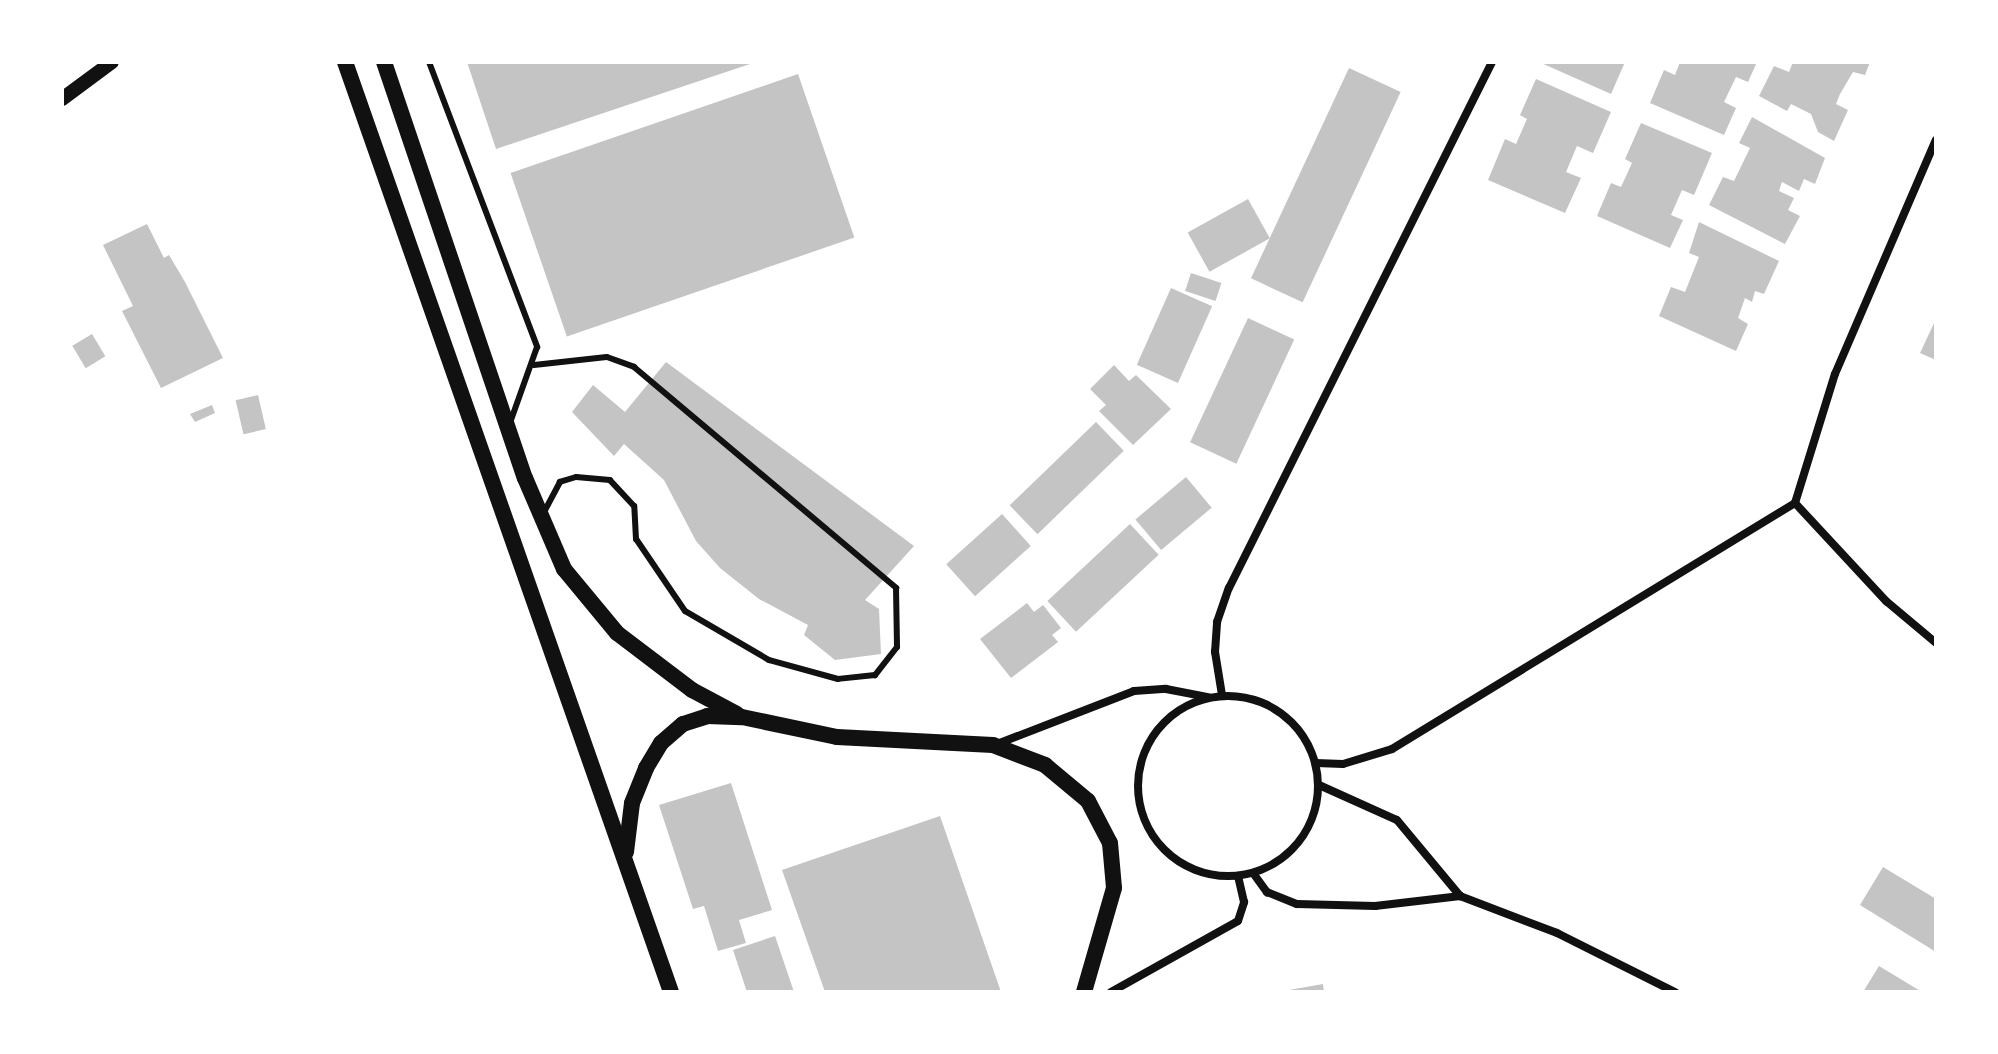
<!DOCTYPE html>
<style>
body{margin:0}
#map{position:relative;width:1998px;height:1054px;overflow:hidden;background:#fff;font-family:"Public Sans",sans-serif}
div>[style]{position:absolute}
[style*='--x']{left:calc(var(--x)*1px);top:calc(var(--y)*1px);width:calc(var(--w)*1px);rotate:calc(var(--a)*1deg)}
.building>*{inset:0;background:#c4c4c4;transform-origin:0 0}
.service>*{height:6px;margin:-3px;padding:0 3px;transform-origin:3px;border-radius:3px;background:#111}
.minor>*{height:8px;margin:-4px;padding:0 4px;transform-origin:4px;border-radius:4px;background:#111}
.minor>.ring{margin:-4px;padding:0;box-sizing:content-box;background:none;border:8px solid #111;border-radius:50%}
.tertiary>*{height:14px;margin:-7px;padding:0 7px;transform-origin:7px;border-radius:7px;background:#111}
.secondary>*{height:16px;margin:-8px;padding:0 8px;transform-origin:8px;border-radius:8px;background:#111}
span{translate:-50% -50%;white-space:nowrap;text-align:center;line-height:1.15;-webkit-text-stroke:8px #fff;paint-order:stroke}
.frame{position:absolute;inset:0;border:64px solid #fff;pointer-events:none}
</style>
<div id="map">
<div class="building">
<i style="clip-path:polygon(467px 62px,753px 62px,753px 63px,496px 149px)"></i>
<i style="clip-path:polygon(1539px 62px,1625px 62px,1611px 94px)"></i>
<i style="clip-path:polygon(1680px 62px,1757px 62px,1748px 82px,1736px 77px,1724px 102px,1736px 108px,1724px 135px,1650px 103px,1664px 70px,1675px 75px)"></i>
<i style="clip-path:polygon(1793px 62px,1870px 62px,1865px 75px,1853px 72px,1840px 94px,1836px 104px,1848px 110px,1834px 141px,1818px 132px,1811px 114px,1791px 104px,1787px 111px,1759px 96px,1774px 66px,1789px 72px)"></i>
<i style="left:1349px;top:68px;width:57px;height:232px;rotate:25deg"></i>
<i style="left:798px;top:74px;width:173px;height:304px;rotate:71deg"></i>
<i style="clip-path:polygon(1536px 79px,1611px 112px,1593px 153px,1577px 146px,1566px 172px,1581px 178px,1565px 213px,1488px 180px,1505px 139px,1516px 144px,1527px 119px,1520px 115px)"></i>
<i style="clip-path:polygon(1752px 117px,1825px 158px,1815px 184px,1804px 179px,1799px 191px,1782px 182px,1779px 191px,1794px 198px,1788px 210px,1800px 216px,1785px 244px,1709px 205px,1723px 177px,1734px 181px,1750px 148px,1739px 143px)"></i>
<i style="clip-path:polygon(1641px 123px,1712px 153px,1694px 195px,1682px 190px,1671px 215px,1683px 220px,1670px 248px,1597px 216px,1611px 183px,1621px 187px,1632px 163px,1625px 159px)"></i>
<i style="left:1248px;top:199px;width:45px;height:69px;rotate:61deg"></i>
<i style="clip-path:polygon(1699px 222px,1779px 261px,1764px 294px,1755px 291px,1752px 302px,1745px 298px,1738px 318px,1748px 324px,1736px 351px,1659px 316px,1671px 287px,1685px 292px,1699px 257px,1689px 253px)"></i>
<i style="clip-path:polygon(147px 224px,164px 258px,169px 255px,185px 282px,223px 358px,161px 388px,122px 311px,133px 306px,103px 245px)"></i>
<i style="left:1191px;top:273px;width:32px;height:19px;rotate:18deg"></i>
<i style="left:1171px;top:288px;width:45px;height:84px;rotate:24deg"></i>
<i style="left:1248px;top:318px;width:51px;height:137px;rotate:25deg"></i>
<i style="clip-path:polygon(1936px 319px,1936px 360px,1920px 353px)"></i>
<i style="left:92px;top:334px;width:26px;height:23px;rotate:59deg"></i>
<i style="clip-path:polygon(666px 362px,914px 546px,865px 600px,879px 609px,881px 654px,835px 660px,804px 635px,808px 625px,759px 599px,720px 568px,696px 541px,664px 480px,624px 444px,614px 456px,572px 412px,593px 385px,625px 412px)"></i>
<i style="clip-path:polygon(1114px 365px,1129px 381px,1136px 375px,1171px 409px,1133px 445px,1099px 411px,1106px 405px,1090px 389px)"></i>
<i style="left:258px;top:395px;width:35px;height:23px;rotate:77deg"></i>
<i style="clip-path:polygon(212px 405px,215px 413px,195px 422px,190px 414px)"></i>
<i style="left:1096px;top:422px;width:40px;height:120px;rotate:46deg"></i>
<i style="left:1186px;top:477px;width:40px;height:66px;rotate:50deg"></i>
<i style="left:1002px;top:514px;width:43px;height:75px;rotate:48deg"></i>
<i style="left:1130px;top:524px;width:42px;height:113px;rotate:47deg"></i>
<i style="clip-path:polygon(1027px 603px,1034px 612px,1043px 605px,1061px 628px,1052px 635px,1058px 642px,1011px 678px,980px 639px)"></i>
<i style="clip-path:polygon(731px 783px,772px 910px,739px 920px,746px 943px,718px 951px,704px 906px,693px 909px,659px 805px)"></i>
<i style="clip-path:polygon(940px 816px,1001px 992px,825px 992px,782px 870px)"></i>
<i style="clip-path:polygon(1883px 867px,1936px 899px,1936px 952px,1860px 905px)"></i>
<i style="clip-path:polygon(775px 936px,794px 992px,747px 992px,733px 950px)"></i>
<i style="clip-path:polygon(1879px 966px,1922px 992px,1863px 992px)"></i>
<i style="clip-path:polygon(1323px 984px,1324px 992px,1289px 992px,1289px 990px)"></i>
</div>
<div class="service">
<i style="--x:429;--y:62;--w:305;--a:69.2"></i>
<i style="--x:537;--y:347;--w:81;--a:109.6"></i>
<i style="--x:534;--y:365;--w:73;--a:-6.3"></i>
<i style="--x:607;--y:357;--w:29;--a:20"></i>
<i style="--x:634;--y:367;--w:343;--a:40.1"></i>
<i style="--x:896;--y:588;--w:59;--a:89"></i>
<i style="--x:897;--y:647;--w:36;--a:128"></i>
<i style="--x:875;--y:675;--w:37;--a:174"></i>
<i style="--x:838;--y:679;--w:72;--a:-164.6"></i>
<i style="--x:769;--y:660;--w:97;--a:-149.7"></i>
<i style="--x:685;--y:611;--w:87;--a:-124.2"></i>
<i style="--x:636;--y:539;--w:33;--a:-93"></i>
<i style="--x:634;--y:506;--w:35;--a:-133"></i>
<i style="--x:610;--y:480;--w:34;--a:-175"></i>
<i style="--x:576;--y:477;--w:17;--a:163"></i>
<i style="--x:560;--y:482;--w:34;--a:118"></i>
</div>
<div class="minor">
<i style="--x:1795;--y:503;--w:134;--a:47.1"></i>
<i style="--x:1886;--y:601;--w:65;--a:40"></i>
<i style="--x:1222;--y:695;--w:44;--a:-99.2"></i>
<i style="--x:1215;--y:652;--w:30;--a:-86"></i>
<i style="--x:1217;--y:622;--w:36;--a:-71"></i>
<i style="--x:1229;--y:588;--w:588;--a:-63.43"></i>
<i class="ring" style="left:1138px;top:696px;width:172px;height:172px"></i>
<i style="--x:997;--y:744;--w:147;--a:-21.1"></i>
<i style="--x:1134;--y:691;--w:32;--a:-4"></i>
<i style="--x:1166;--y:689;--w:43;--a:10.8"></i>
<i style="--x:1316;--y:763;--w:27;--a:2"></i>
<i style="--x:1343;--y:764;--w:51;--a:-17"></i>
<i style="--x:1392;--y:749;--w:472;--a:-31.4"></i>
<i style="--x:1795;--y:503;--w:135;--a:-72.8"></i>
<i style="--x:1835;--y:374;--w:255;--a:-66.7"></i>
<i style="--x:1319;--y:785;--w:85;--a:24.2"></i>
<i style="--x:1397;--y:820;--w:99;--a:50.3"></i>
<i style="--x:1253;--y:873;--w:24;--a:54"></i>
<i style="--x:1267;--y:892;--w:32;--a:22"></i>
<i style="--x:1297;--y:904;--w:78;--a:1.5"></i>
<i style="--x:1375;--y:906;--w:86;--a:-6.7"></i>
<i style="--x:1460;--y:896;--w:104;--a:20.9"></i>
<i style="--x:1557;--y:933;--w:132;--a:26.6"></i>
<i style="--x:1111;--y:992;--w:145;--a:-29.2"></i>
<i style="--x:1238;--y:921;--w:20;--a:-72"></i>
<i style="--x:1244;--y:902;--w:27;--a:-103"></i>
</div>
<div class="tertiary">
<i style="--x:62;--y:99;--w:62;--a:-36.5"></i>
</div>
<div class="secondary">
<i style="--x:345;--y:62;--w:985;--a:70.68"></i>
<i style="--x:384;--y:62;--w:439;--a:71.3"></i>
<i style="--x:525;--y:478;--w:99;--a:66.8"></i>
<i style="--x:564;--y:569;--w:83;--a:50.4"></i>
<i style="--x:617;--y:633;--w:94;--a:37.2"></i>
<i style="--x:692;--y:690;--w:51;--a:28.1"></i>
<i style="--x:626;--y:852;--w:49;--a:-83"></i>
<i style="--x:632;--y:803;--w:38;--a:-68"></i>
<i style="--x:646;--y:768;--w:29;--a:-59"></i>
<i style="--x:661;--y:743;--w:29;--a:-41"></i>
<i style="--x:683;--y:724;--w:25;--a:-18"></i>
<i style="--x:707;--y:716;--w:35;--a:2"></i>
<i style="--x:742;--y:717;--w:97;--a:11.9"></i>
<i style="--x:837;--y:737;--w:156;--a:2.9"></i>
<i style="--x:993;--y:745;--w:56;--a:21"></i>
<i style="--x:1045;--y:765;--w:56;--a:39.9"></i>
<i style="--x:1088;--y:801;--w:47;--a:62.4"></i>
<i style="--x:1110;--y:843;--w:45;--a:84.9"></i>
<i style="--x:1114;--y:888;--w:108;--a:106.1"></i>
</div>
<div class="frame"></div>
</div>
